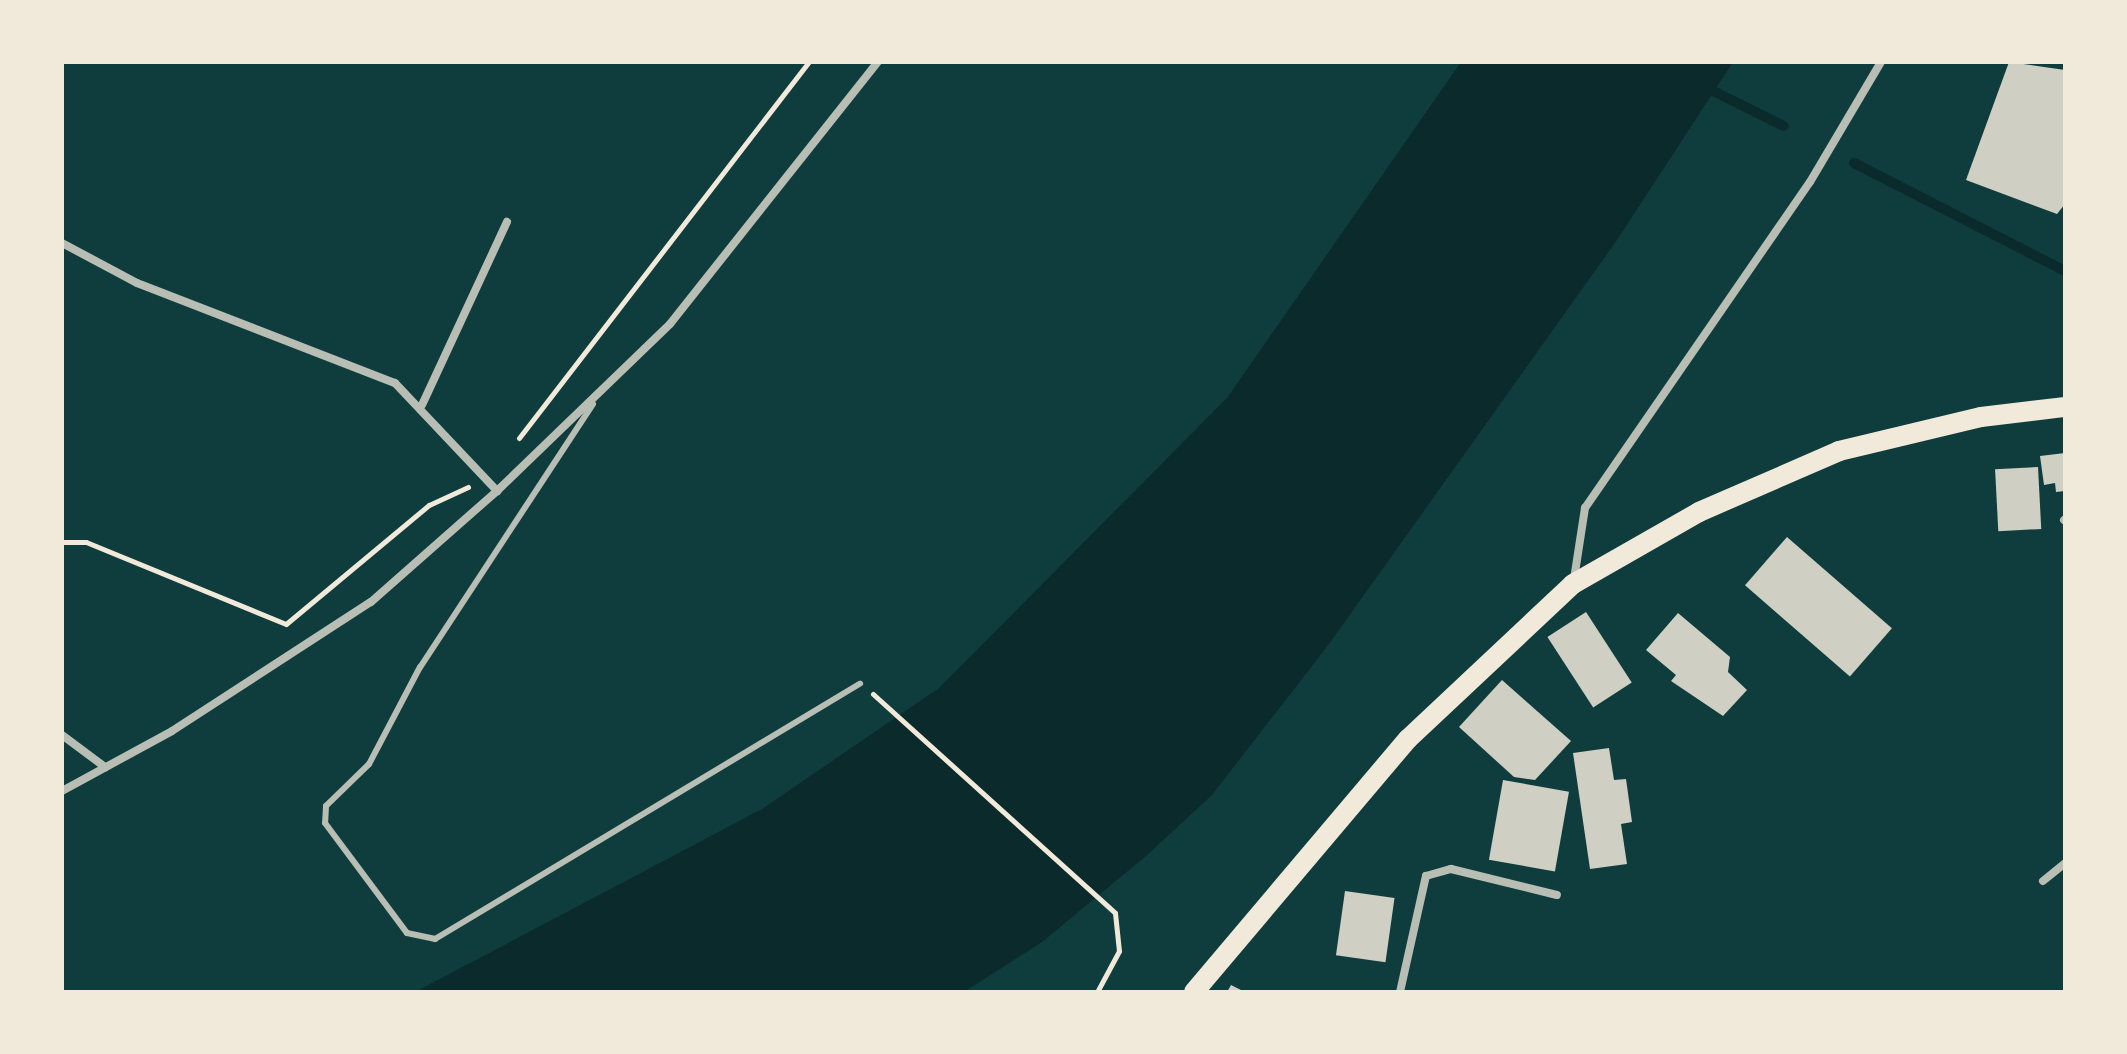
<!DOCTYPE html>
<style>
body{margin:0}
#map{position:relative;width:2127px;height:1054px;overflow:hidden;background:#0f3d3e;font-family:"DM Sans",sans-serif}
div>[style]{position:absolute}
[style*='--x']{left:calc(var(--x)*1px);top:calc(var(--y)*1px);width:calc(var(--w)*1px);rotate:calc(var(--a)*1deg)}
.water>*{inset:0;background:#0a2a2b}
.stream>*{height:10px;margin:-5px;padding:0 5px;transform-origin:5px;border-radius:5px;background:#0a2a2b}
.building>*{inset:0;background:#cfcfc3;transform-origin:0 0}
.path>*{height:5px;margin:-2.5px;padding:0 2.5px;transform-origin:2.5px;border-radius:2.5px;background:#f1e9da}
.service>*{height:6px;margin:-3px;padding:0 3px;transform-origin:3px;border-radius:3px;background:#b8beb3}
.minor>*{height:8px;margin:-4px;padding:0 4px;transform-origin:4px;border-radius:4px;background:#b8beb3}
.primary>*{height:20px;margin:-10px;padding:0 10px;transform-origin:10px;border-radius:10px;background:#f1e9da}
span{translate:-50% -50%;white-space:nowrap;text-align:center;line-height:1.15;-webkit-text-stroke:6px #f1e9da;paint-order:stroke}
.frame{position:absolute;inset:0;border:64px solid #f1e9da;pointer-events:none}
</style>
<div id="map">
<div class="water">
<i style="clip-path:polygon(1461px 62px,1733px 62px,1617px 240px,1329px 644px,1212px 795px,1146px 856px,1042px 942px,964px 992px,415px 992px,762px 809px,939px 688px,1227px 398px)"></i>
</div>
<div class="stream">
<i style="--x:1703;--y:86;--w:90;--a:26.3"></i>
<i style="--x:1854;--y:163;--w:237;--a:27.1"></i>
</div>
<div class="building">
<i style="clip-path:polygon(2009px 62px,2065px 70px,2065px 204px,2057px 214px,1966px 180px)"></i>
<i style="clip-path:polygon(2065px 453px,2065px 491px,2056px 492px,2055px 483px,2044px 485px,2040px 456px)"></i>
<i style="left:2038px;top:467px;width:62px;height:43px;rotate:87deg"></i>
<i style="left:1787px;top:537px;width:139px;height:64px;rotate:41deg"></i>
<i style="left:1586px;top:612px;width:84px;height:46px;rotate:57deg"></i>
<i style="clip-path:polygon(1678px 613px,1730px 657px,1728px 672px,1747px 690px,1723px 716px,1671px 681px,1676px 675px,1646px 650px)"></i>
<i style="clip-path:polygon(1502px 680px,1571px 741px,1535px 780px,1514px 777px,1459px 727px)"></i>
<i style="clip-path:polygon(1609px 748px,1614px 780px,1626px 779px,1632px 822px,1621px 824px,1627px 864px,1590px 869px,1573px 753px)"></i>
<i style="left:1503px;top:780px;width:67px;height:81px;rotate:10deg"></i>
<i style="left:1345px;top:891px;width:50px;height:65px;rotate:8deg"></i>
<i style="clip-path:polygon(1231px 985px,1245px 992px,1227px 992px)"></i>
</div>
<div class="path">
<i style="--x:519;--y:438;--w:475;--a:-52.4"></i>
<i style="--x:62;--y:542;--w:24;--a:0"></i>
<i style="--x:86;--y:542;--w:216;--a:22.3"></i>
<i style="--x:286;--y:624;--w:186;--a:-39.8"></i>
<i style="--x:429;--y:505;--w:43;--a:-24.8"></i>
<i style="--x:873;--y:694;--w:326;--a:42.1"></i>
<i style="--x:1115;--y:913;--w:38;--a:84"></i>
<i style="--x:1119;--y:951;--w:47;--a:118.2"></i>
</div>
<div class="service">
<i style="--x:593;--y:404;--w:315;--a:123.3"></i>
<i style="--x:420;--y:667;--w:110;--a:117.7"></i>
<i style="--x:369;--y:764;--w:60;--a:135.7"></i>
<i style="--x:326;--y:806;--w:17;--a:93"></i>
<i style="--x:325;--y:823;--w:137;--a:53.3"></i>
<i style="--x:407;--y:933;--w:29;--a:12"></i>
<i style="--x:435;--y:939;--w:496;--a:-31"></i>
</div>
<div class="minor">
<i style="--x:62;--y:243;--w:85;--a:28.1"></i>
<i style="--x:137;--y:283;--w:277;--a:21.2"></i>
<i style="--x:395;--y:383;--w:149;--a:46.6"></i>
<i style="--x:422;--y:405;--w:202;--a:-65.1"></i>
<i style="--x:2064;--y:520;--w:1;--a:45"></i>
<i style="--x:1574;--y:579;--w:72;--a:-81.2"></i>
<i style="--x:1585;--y:508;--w:396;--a:-55.4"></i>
<i style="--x:1810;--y:182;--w:139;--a:-59.4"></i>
<i style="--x:62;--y:735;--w:54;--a:36.7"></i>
<i style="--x:62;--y:791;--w:125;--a:-28.6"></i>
<i style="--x:172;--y:731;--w:237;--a:-33"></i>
<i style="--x:371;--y:602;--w:168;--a:-41.4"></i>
<i style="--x:497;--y:491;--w:240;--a:-44"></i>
<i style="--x:670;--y:324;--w:335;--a:-51.6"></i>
<i style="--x:2043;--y:881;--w:28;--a:-39"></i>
<i style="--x:1400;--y:992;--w:119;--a:-77.4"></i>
<i style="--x:1426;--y:876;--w:26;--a:-16"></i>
<i style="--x:1451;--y:869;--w:109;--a:13.8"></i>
</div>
<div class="primary">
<i style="--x:1194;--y:992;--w:331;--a:-49.8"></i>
<i style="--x:1408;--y:739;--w:226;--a:-43.2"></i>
<i style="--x:1573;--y:584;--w:145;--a:-29.7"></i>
<i style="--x:1699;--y:512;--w:153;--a:-23.5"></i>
<i style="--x:1839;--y:451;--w:146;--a:-13.5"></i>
<i style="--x:1981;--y:417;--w:85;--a:-6.8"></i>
</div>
<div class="frame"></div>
</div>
